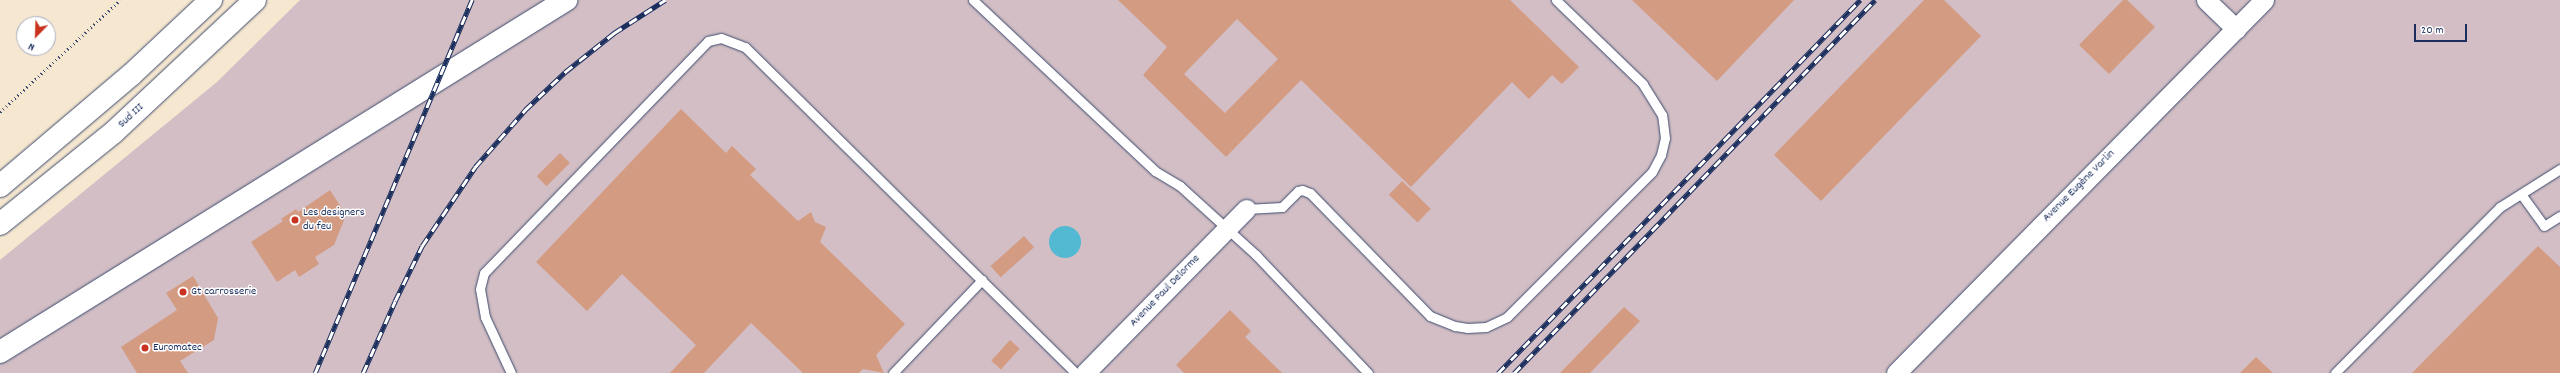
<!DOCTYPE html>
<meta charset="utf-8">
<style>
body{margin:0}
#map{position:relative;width:2560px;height:373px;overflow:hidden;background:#f6e7d0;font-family:Dekko,sans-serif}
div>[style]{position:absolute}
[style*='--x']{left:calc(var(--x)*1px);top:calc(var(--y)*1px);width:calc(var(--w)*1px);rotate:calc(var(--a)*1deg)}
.industrial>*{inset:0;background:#d2bec4}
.water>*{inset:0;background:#53b8d2}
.round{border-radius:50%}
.building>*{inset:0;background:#d49b83;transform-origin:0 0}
.path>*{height:2.5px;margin-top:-1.25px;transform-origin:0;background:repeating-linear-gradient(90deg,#3c4b6f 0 1px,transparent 0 4px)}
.roads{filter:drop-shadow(0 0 1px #3c4b6f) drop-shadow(0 0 1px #3c4b6f)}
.lane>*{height:9px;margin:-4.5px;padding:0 4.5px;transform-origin:4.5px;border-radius:4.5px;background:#fff}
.street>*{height:19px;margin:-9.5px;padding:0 9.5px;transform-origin:9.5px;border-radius:9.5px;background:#fff}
.secondary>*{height:22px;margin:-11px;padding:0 11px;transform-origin:11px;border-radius:11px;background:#fff}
.highway>*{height:22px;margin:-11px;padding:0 11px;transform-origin:11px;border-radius:11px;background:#fff}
.rail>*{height:4.5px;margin-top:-2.25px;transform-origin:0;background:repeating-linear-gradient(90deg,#fff 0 9px,#1b2f5e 0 18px);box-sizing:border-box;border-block:1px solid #1b2f5e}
.dots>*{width:11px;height:11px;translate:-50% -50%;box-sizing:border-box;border:2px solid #fff;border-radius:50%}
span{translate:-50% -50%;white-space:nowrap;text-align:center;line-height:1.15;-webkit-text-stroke:3px #fff;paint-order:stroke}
.street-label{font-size:12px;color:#1b2f5e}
.poi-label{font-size:12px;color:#1b2f5e}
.left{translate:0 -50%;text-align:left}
.north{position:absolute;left:16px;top:16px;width:40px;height:40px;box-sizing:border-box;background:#fff;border:1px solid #a4acbf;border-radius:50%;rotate:203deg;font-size:11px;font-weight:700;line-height:16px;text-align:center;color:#1b2f5e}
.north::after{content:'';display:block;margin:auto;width:14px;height:18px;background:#c8321e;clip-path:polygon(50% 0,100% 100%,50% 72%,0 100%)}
.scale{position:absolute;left:2414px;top:24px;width:53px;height:18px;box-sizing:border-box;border:2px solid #1b2f5e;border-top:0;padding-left:5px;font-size:12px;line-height:14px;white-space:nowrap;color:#1b2f5e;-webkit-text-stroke:3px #fff;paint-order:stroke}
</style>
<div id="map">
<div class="industrial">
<i style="clip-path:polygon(300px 0,2560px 0,2560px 373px,0 373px,0 260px,217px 82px)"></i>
</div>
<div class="water">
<i class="round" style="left:1049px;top:226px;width:32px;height:32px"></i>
</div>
<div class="building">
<i style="clip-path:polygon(evenodd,1118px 0,1510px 0,1579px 67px,1562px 84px,1552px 75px,1529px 99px,1512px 82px,1411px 187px,1301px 80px,1226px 157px,1143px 75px,1167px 47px,1118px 0,1237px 19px,1278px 59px,1225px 113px,1184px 74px,1237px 19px)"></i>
<i style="clip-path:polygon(1632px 0,1794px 0,1717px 81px)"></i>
<i style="clip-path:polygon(1924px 0,1944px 0,1981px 36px,1821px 201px,1774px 155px)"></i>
<i style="clip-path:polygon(2123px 0,2127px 0,2155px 27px,2109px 74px,2079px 45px)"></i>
<i style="clip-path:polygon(681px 109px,726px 153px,732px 146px,756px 169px,750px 175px,798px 221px,811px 212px,815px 222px,826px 227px,820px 242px,905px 324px,876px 355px,884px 373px,863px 369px,859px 373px,803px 373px,751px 323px,704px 373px,670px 373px,696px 345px,622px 274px,587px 311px,536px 262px)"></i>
<i style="left:560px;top:153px;width:14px;height:33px;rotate:45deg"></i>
<i style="left:1402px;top:181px;width:40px;height:19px;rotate:44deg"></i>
<i style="clip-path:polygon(330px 190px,346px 215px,334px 245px,315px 257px,319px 264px,299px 277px,295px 270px,277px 282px,251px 242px,283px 221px,281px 219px,296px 209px,298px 212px)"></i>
<i style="left:1024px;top:236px;width:15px;height:45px;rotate:48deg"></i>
<i style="clip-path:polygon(2538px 246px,2560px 267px,2560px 373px,2412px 373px)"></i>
<i style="clip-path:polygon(193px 276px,218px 318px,214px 340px,180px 361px,188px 373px,137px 373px,121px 347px,177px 310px,166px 293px)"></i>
<i style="clip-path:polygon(1624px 307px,1640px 321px,1590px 373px,1560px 373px)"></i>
<i style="clip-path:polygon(1230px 310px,1251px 331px,1245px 337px,1282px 373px,1184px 373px,1176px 365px)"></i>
<i style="left:1010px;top:340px;width:13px;height:28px;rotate:42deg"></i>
<i style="clip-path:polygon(2256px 357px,2273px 373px,2240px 373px)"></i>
</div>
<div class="path">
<i style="--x:0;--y:112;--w:164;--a:-43"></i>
</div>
<div class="roads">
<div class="lane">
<i style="--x:973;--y:0;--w:250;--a:43.2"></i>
<i style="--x:1155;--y:171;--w:29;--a:31"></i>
<i style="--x:1180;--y:186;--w:103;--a:42.2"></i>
<i style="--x:1256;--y:255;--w:163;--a:46.5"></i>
<i style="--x:2521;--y:194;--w:39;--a:54"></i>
<i style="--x:2544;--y:226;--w:19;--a:-32"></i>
<i style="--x:1246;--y:209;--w:36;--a:-3"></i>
<i style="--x:1282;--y:207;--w:23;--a:-45"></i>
<i style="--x:1298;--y:191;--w:4;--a:-14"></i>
<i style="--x:1302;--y:190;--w:9;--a:21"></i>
<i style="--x:1310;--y:193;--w:172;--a:45.7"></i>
<i style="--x:1430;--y:316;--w:27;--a:22"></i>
<i style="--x:1455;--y:326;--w:12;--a:9"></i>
<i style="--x:1467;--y:328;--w:19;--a:-3"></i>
<i style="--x:1486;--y:327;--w:23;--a:-25"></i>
<i style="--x:1507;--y:317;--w:205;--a:-45"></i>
<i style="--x:1652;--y:172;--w:19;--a:-62"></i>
<i style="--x:1661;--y:155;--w:17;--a:-77"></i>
<i style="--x:1665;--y:138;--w:23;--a:-97"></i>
<i style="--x:1662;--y:115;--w:36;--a:-122"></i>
<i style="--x:1643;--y:84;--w:121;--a:-136"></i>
<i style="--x:511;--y:373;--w:62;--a:-114.9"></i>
<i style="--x:485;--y:317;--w:28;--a:-100"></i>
<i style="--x:480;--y:289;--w:16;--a:-76"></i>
<i style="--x:484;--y:273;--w:322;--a:-46"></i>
<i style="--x:708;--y:41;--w:13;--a:-13"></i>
<i style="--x:721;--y:38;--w:26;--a:21"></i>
<i style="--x:745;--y:47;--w:465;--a:44.6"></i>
<i style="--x:893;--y:373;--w:129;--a:-46.3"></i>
<i style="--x:2335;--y:373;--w:234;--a:-45.2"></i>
<i style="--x:2500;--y:207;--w:71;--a:-32.3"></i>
</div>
<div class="street">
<i style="--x:2206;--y:0;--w:42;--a:44"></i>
<i style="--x:1085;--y:373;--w:230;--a:-45.5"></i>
<i style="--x:1896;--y:373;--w:524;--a:-45.39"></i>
</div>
<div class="secondary">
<i style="--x:0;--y:352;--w:667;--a:-31.88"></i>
</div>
<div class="highway">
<i style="--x:0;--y:186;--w:172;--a:-40.3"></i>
<i style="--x:131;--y:75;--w:110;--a:-43.2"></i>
<i style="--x:0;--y:224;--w:146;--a:-38.9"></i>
<i style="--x:114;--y:132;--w:193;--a:-43.1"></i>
</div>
</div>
<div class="rail">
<i style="--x:315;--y:373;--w:405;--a:-67.2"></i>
<i style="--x:363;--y:373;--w:79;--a:-66"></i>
<i style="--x:395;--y:301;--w:61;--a:-63.9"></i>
<i style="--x:422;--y:246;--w:95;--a:-56.1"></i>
<i style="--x:475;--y:167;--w:76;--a:-48.7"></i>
<i style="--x:525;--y:110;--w:55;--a:-43.5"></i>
<i style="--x:565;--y:72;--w:63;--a:-38.5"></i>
<i style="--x:614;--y:33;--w:61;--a:-32.9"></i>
<i style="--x:1498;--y:373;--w:520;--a:-45.86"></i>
<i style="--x:1514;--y:373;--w:519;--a:-45.94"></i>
</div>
<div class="dots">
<i style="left:295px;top:220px;background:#c8321e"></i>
<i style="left:183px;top:292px;background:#c8321e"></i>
<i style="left:145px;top:348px;background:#c8321e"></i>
</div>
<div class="street-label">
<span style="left:131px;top:116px;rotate:-43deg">Sud III</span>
<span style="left:2079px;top:186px;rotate:-45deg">Avenue Eugène Varlin</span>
<span style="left:1165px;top:291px;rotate:-46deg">Avenue Paul Delorme</span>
</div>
<div class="poi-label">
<span class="left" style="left:303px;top:220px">Les designers<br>du feu</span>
<span class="left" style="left:191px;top:292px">Gt carrosserie</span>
<span class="left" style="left:153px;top:348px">Euromatec</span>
</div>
<div class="north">N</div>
<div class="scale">20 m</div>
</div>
